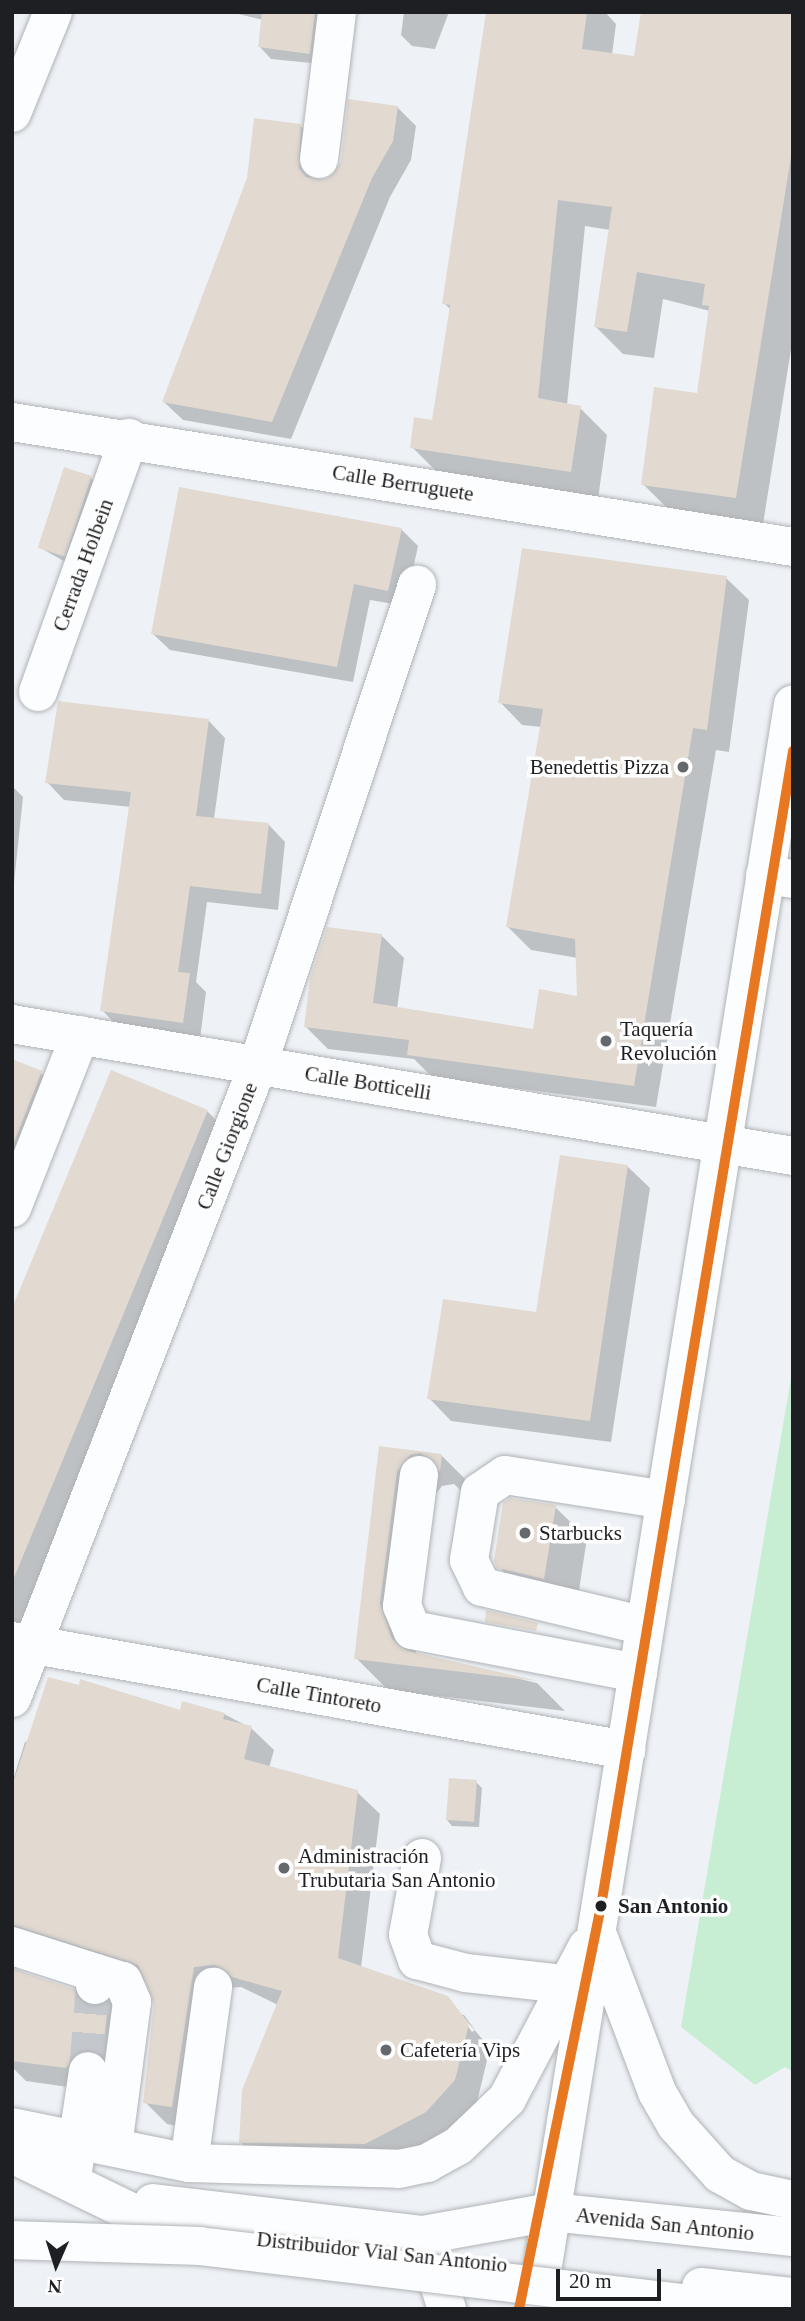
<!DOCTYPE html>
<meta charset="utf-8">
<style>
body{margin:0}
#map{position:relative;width:805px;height:2321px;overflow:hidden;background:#eef2f6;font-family:Georgia,serif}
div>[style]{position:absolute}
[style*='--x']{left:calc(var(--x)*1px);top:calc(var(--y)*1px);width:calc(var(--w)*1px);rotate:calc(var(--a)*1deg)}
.green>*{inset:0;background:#c7eed3}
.shadow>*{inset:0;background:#0003}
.building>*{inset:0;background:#e2dad1;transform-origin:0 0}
.minor-tunnel>*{height:38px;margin-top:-19px;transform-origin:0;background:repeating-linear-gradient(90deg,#c4c8cc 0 38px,transparent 0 57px)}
.roads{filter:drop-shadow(0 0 2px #b0b3b6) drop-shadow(0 0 2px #b0b3b6)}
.minor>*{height:38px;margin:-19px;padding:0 19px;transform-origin:19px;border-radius:19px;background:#fcfdfe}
.major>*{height:38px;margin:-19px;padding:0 19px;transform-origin:19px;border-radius:19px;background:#fcfdfe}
.highway>*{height:38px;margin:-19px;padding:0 19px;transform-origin:19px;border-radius:19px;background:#fcfdfe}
.bridges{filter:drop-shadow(0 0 2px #b0b3b6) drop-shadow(0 0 2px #b0b3b6)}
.highway-bridge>*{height:38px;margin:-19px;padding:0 19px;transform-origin:19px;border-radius:19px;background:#fcfdfe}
.metro-1>*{height:10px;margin:-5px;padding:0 5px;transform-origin:5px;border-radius:5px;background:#e87722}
.dots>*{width:19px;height:19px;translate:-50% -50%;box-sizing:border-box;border:4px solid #fefefe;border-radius:50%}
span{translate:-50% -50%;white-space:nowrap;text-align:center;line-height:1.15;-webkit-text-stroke:7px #fefefe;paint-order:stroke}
.street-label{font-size:21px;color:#1d1f22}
.poi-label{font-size:21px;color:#1d1f22}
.right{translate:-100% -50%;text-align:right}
.left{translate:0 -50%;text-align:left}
.stop-label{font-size:21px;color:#1d1f22;font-weight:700}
.frame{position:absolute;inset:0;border:14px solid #1d1f22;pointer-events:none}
.north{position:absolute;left:21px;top:2230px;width:70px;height:70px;-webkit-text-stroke:5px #fefefe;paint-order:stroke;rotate:183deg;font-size:19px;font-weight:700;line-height:28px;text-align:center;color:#1d1f22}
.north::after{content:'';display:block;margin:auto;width:24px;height:32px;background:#1d1f22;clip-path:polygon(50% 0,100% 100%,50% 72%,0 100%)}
.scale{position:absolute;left:556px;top:2269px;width:105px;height:32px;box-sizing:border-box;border:4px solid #1d1f22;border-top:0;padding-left:9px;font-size:21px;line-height:24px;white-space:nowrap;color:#1d1f22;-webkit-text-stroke:5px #fefefe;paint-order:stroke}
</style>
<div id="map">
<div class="green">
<i style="clip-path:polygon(793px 1366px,793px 2072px,785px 2067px,755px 2085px,681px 2027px)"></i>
</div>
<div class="shadow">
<i style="clip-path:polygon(230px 12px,331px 12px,321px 64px,271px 59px,260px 47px,263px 20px)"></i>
<i style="clip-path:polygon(404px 12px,449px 12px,435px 49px,412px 46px,401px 35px)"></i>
<i style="clip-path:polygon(488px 12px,605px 12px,616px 24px,612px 55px,636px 58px,793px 12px,793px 337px,763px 524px,670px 511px,643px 484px,698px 395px,710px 311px,663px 299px,654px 358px,623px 354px,596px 327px,610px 230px,585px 226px,567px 405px,580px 408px,607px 435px,598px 499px,439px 474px,412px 447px,433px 422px,451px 310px,444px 303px)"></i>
<i style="clip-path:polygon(397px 107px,416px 126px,411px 160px,390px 197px,291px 439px,183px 420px,164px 402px,300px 125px,319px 144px,317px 183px,337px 174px)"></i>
<i style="clip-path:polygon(91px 478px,104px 490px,76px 568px,39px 547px)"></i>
<i style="clip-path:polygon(401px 529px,418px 546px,405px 606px,370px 600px,353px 682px,170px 650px,153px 634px)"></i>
<i style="clip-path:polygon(726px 578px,749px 600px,729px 752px,716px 750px,656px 1107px,432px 1077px,414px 1059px,328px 1049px,305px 1026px,381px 935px,404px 958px,397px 1009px,535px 1031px,579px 998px,578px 958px,531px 950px,508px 927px,542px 727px,522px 725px,500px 702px)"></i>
<i style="clip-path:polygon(208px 720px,225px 738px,214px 819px,268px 824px,285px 842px,278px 910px,207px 902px,196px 982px,206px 992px,200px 1039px,119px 1028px,102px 1010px,131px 807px,64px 800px,47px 782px)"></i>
<i style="clip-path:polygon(12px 786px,23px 797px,12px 902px)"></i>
<i style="clip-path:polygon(12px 1061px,41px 1073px,63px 1095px,12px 1222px)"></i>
<i style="clip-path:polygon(207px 1111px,229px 1133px,24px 1628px,12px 1624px,12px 1312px)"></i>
<i style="clip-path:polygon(627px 1166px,650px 1188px,611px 1442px,451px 1421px,429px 1398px,538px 1314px)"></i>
<i style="clip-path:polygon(380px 1448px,441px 1455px,473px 1487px,471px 1500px,454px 1484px,442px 1486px,428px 1503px,411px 1636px,417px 1655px,537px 1683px,565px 1711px,388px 1690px,356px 1658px)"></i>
<i style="clip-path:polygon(555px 1507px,587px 1538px,576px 1610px,531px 1599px,499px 1567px)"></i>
<i style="clip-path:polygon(evenodd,181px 1712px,224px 1714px,251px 1728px,274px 1750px,269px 1768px,357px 1792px,380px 1814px,361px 1968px,447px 1998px,490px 2048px,477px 2102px,426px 2150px,263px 2164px,240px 2142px,278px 2005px,241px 1987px,216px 1989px,194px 2129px,167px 2124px,145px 2102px,155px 2004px,147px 1982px,42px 1947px,13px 1963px,14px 1969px,73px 1990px,87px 2005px,107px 2004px,130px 2026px,89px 2090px,26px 2081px,12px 2067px,12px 1783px,25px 1742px,181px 1712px,460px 2015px,464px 2015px,475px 2030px,472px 2032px,460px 2015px)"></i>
<i style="clip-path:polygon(476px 1782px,482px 1788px,479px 1827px,452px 1826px,447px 1820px)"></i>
</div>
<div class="building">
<i style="clip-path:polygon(262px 12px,315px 12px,310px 54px,258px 47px)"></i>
<i style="clip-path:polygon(486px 12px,587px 12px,582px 49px,634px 56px,641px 12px,793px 12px,793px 144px,736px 498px,641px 485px,654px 387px,697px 393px,709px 306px,702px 305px,705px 284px,637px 272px,627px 332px,594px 327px,612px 207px,558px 200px,538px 398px,581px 406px,571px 472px,410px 448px,414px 417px,432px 420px,450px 305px,442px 304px)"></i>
<i style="clip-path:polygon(348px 99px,398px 106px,393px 141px,372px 178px,272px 422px,162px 402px,247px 178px,254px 118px,301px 124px,299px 168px,306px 177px,327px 179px,341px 162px)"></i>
<i style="left:64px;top:467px;width:29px;height:85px;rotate:18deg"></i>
<i style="clip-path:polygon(179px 487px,402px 528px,388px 591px,354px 584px,337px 667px,151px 634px)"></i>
<i style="clip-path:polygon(522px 548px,727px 576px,707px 730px,693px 728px,634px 1086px,407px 1055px,409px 1040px,304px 1027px,310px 978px,327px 927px,382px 934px,373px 1003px,533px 1029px,539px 989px,577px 996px,575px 939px,506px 927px,543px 709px,498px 703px)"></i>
<i style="clip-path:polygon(58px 701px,209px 719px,196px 816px,269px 823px,261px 894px,190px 886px,178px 972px,190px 973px,183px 1023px,100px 1011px,131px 792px,45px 783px)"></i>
<i style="clip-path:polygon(12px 1059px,42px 1071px,12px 1148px)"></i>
<i style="clip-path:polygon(111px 1070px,208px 1110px,13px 1580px,12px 1308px)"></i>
<i style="clip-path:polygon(560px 1155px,628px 1165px,590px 1421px,427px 1399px,443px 1299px,536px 1312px)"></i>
<i style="clip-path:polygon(379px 1446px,442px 1454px,440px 1472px,421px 1453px,410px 1455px,397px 1472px,380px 1603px,392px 1639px,408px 1651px,538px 1681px,354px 1659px)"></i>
<i style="clip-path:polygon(510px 1498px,556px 1505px,544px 1579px,497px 1568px,494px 1561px,503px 1503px)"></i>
<i style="clip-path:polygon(486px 1610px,538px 1623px,536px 1631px,485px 1622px)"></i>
<i style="clip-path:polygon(48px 1677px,79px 1685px,80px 1679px,180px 1710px,182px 1701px,225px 1713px,223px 1719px,252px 1726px,244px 1759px,358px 1790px,338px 1958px,448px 1996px,469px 2024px,455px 2080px,426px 2112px,365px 2144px,239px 2143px,242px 2090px,282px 1991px,232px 1977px,215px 1965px,194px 1967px,172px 2107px,143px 2103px,154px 2004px,138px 1965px,12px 1925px,12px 1786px)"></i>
<i style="left:449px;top:1778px;width:28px;height:42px;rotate:4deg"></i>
<i style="clip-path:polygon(12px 1969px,74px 1989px,93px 2007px,108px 2002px,103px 2055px,81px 2050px,66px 2068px,12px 2061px)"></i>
</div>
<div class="minor-tunnel">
<i style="--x:88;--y:2071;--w:86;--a:-85.3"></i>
</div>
<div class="roads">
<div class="minor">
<i style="--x:12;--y:113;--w:109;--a:-67.9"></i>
<i style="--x:319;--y:159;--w:148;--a:-83"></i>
<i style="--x:12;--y:422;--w:791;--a:9.09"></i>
<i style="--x:38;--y:692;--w:270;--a:-70.3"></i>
<i style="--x:765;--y:875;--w:28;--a:8"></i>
<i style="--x:12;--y:1024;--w:792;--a:9.59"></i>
<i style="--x:12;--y:1208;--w:186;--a:-68.5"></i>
<i style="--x:419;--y:1475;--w:132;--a:97.4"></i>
<i style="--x:402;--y:1606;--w:26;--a:67"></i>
<i style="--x:412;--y:1630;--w:230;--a:10.8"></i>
<i style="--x:645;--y:1626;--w:168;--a:-166.5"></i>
<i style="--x:482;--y:1587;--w:30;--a:-116"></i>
<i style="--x:469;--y:1560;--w:69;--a:-80.8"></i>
<i style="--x:480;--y:1492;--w:30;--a:-34"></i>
<i style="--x:505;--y:1475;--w:163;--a:8.8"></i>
<i style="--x:12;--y:1641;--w:624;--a:10.07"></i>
<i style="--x:12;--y:1698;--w:679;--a:-68.76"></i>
<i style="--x:258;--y:1065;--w:506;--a:-71.67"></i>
<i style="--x:422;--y:1858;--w:78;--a:100.3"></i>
<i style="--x:408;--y:1935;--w:27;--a:70"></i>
<i style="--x:417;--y:1960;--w:51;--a:14.9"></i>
<i style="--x:466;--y:1973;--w:99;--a:6.4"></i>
<i style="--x:12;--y:1946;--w:88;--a:17.8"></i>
<i style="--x:96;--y:1973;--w:12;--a:95"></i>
<i style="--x:96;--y:1973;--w:28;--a:17"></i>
<i style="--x:123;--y:1981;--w:23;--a:67"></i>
<i style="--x:132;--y:2002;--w:146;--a:97.5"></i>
<i style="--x:189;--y:2163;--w:178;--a:-82.2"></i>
<i style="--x:72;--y:2178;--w:108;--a:-81.5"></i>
</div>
<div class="major">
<i style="--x:597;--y:1933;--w:170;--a:69.3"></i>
<i style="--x:657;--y:2092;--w:38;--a:60"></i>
<i style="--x:676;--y:2125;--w:66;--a:48.1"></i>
<i style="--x:720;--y:2174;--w:35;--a:29"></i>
<i style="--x:751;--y:2191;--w:43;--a:12.1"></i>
<i style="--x:12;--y:2127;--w:181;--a:11.5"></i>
<i style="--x:189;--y:2163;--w:210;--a:1.6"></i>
<i style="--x:399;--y:2169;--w:29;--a:-12"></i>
<i style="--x:427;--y:2163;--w:35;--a:-29"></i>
<i style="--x:458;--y:2146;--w:68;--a:-43.8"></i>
<i style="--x:507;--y:2099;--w:172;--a:-62.2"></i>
<i style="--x:153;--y:2203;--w:272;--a:6.8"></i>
<i style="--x:423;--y:2235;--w:130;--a:-10.2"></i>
<i style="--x:551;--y:2212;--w:243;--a:5.9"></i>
<i style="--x:427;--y:2247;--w:65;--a:72.1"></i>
<i style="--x:536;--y:2309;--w:1625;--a:-80.9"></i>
</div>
<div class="highway">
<i style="--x:12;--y:2154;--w:132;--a:26"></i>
<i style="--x:131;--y:2212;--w:70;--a:16.6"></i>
</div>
</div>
<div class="bridges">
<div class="highway-bridge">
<i style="--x:12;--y:2240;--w:187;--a:1.8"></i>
<i style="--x:199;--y:2246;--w:536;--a:6.75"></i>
<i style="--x:701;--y:2287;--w:93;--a:6.2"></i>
</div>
</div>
<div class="metro-1">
<i style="--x:519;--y:2309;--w:411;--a:-78.5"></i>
<i style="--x:601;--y:1906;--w:1171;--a:-80.56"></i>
</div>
<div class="dots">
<i style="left:683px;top:767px;background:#66696c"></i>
<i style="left:606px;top:1041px;background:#66696c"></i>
<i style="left:525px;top:1533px;background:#66696c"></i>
<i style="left:284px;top:1868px;background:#66696c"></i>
<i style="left:601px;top:1906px;background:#1d1f22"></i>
<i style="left:386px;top:2050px;background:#66696c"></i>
</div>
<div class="street-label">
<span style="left:403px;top:483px;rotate:9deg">Calle Berruguete</span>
<span style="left:83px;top:565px;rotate:-70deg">Cerrada Holbein</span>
<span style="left:368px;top:1083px;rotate:9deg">Calle Botticelli</span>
<span style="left:227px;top:1146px;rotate:-69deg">Calle Giorgione</span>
<span style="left:319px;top:1695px;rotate:10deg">Calle Tintoreto</span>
<span style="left:665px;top:2224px;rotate:6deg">Avenida San Antonio</span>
<span style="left:382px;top:2252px;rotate:6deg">Distribuidor Vial San Antonio</span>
</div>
<div class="poi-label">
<span class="right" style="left:669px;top:767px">Benedettis Pizza</span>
<span class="left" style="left:620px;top:1041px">Taquería<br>Revolución</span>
<span class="left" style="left:539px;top:1533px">Starbucks</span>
<span class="left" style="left:298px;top:1868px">Administración<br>Trubutaria San Antonio</span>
<span class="left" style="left:400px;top:2050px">Cafetería Vips</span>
</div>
<div class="stop-label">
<span class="left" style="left:618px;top:1906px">San Antonio</span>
</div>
<div class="frame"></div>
<div class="north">N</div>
<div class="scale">20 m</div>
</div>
